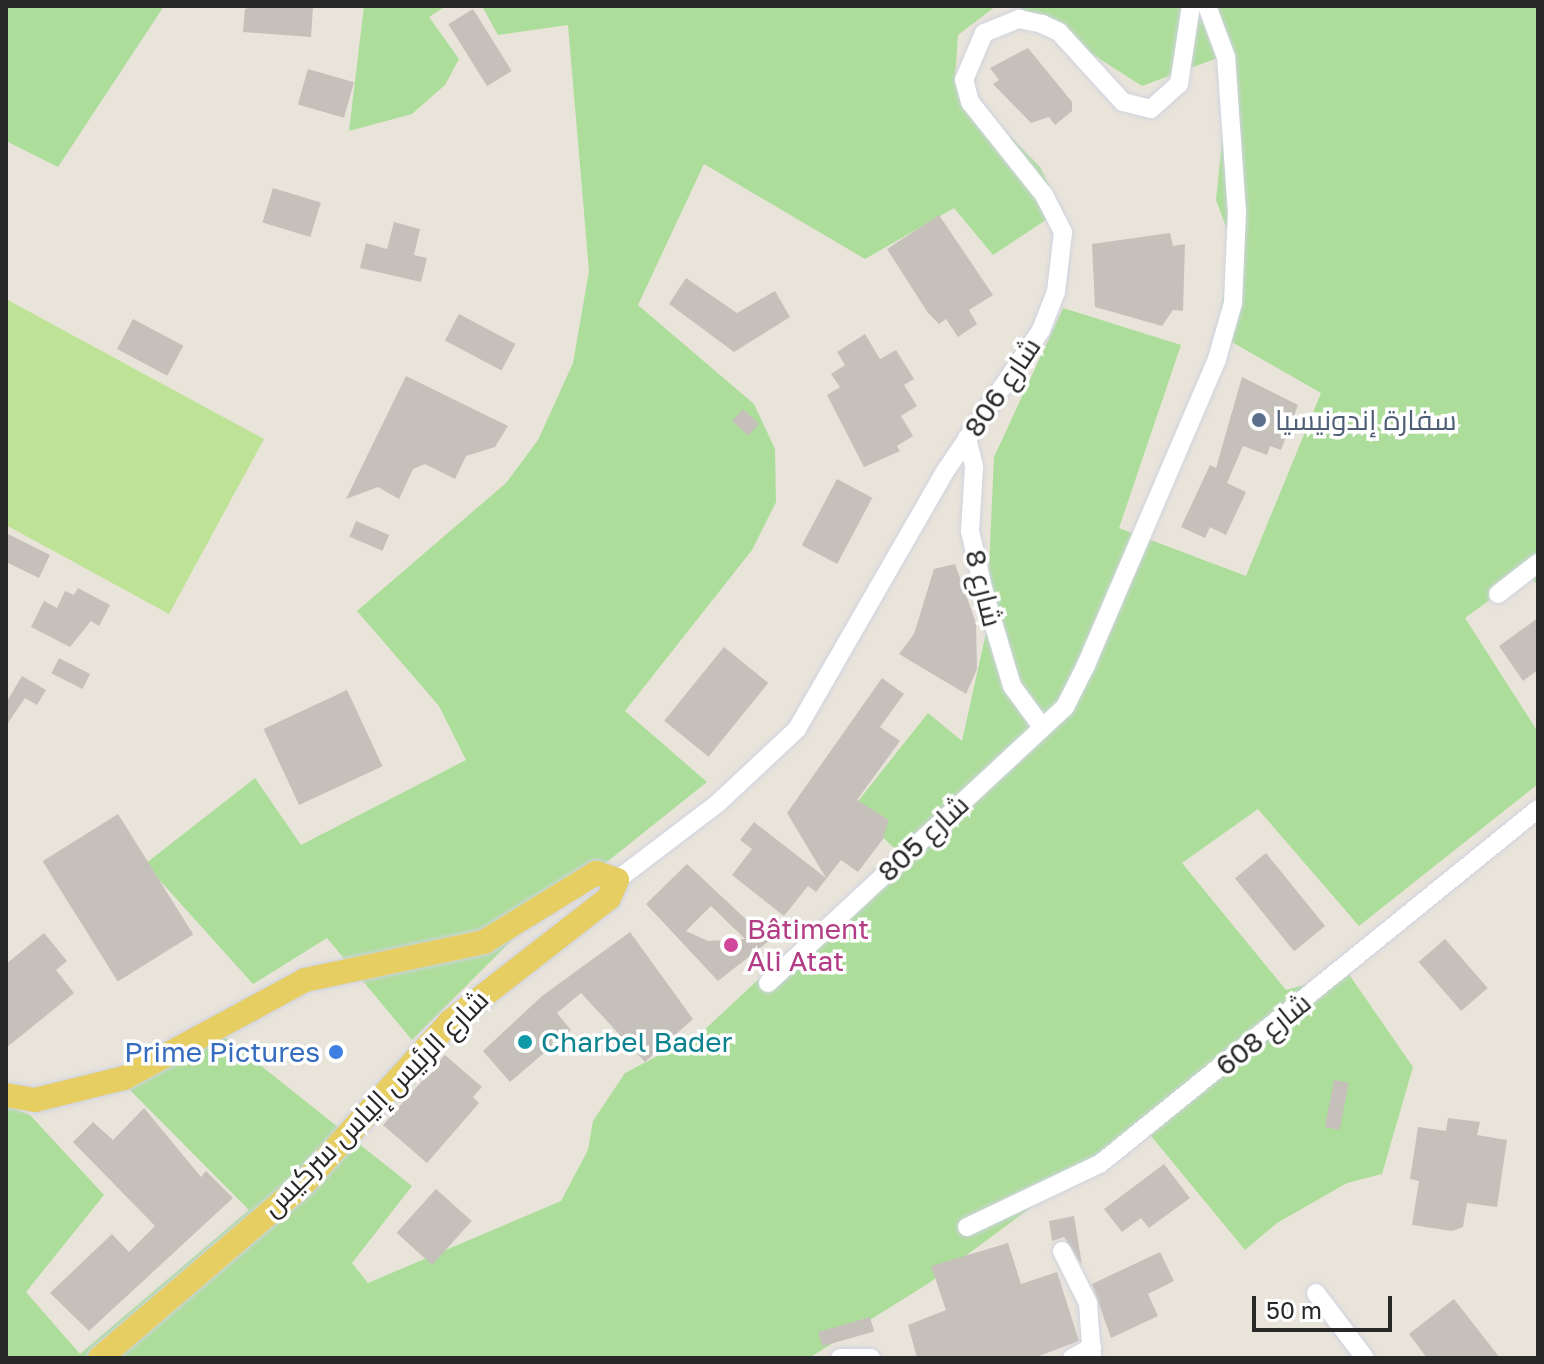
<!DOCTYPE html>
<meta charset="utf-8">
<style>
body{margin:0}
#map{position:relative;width:1544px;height:1364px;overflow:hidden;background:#e9e4da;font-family:"Golos Text",Cairo,sans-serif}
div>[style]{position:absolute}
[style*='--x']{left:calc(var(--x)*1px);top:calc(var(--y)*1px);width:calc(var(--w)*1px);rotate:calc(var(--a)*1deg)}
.green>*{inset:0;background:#addd9a}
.pitch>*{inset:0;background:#bfe396}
.building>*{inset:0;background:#c5c0ba;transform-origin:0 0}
.roads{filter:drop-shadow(0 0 2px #d0d2e0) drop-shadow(0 0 2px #d0d2e0)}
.minor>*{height:18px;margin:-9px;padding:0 9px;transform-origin:9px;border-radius:9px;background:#fff}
.major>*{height:24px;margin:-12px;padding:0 12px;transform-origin:12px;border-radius:12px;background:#e6ce63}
.dots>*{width:22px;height:22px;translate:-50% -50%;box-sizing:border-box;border:4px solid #fff;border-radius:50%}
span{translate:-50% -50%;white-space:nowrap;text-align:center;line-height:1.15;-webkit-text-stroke:7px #fff;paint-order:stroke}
.street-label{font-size:28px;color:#282828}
.service-label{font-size:28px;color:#4e5e75}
.left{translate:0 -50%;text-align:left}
.hotel-label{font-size:28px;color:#b23c85}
.culture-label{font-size:28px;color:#0d838f}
.shop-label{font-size:28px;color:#366cbe}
.right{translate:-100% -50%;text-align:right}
.frame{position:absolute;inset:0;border:8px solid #282828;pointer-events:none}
.scale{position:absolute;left:1252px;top:1296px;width:140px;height:36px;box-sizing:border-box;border:4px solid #282828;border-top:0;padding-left:10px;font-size:24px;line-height:28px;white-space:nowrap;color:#282828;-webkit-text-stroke:6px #fff;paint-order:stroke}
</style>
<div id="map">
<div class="green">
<i style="clip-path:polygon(6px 6px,164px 6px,58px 167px,6px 141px)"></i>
<i style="clip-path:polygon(364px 6px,446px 6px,429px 17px,459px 59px,445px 85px,412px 114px,349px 131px)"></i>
<i style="clip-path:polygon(482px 6px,996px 6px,958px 35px,955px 79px,1040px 167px,1061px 210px,993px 255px,954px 208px,865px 259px,704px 164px,638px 305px,754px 404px,775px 449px,776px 502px,752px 550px,625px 711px,707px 782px,524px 928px,412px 1040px,327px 938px,253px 984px,145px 864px,255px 778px,301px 845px,466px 760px,439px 706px,357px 611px,506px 483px,538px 440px,573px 363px,589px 271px,568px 25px,498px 35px)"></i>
<i style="clip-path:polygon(1017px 6px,1538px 6px,1538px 586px,1528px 572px,1465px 618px,1538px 732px,1538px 784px,1359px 926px,1258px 809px,1182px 863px,1286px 990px,1348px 973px,1413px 1067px,1382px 1174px,1347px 1183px,1277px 1223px,1245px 1250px,1142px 1125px,929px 1283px,809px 1358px,6px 1358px,6px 1105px,30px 1115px,104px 1195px,26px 1292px,80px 1354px,249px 1210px,120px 1080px,211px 1026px,412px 1186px,352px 1263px,368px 1283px,561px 1201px,588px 1150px,593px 1121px,625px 1073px,701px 1033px,897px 850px,851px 810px,928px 713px,962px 741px,986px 633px,994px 457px,1063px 308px,1181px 345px,1119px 528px,1246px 576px,1321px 393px,1218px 334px,1231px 240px,1216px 200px,1231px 53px,1142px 86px)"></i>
</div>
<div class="pitch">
<i style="clip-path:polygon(6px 299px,264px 439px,169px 614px,6px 525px)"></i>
</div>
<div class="building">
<i style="clip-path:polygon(255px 6px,313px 6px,311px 37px,243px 32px,245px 9px)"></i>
<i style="left:473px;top:9px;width:73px;height:29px;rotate:58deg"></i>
<i style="clip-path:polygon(1028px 48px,1072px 102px,1072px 111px,1055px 125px,1049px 117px,1031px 123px,993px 84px,999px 80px,990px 68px)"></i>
<i style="left:308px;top:69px;width:48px;height:37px;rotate:16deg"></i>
<i style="left:273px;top:188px;width:50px;height:36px;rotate:17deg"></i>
<i style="clip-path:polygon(939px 215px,993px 295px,969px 310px,977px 324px,958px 337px,946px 319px,939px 324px,928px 313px,887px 249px)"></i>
<i style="clip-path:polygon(394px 222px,420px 229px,414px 255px,427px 258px,421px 282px,360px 268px,366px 243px,387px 249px)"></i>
<i style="clip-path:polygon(1170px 233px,1173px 246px,1185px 244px,1183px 311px,1173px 310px,1162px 326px,1095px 307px,1092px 244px)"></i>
<i style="clip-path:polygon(686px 278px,737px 313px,775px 291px,790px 317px,734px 352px,669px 304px)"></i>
<i style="left:459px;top:314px;width:64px;height:30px;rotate:28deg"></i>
<i style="left:133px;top:319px;width:57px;height:34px;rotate:28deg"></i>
<i style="clip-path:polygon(865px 334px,880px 359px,896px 350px,914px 379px,904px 385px,917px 406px,901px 416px,913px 436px,897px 446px,900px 451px,864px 467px,827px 395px,840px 387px,831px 374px,845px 365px,837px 352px)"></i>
<i style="clip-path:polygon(406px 376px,508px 426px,495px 447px,466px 456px,455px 479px,425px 464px,413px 469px,399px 499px,378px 487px,346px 499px)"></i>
<i style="clip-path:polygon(1242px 377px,1298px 405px,1281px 450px,1270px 446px,1267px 455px,1243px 446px,1227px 483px,1246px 492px,1226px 535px,1210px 527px,1205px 538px,1181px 527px,1210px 465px,1216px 468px)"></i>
<i style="left:743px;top:409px;width:22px;height:16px;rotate:43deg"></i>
<i style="left:837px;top:479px;width:40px;height:75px;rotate:28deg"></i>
<i style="left:356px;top:521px;width:36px;height:17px;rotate:23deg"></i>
<i style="clip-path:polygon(6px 533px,50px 555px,39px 578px,6px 562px)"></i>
<i style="clip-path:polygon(955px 564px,976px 623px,977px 669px,966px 694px,899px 654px,914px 634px,934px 569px)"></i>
<i style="clip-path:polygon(78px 588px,110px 605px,99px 626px,91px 621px,70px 647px,31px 627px,44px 601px,57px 608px,65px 591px,74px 595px)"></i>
<i style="clip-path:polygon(1538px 618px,1538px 670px,1523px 681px,1499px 646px)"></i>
<i style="left:724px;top:647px;width:57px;height:95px;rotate:39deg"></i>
<i style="left:59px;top:658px;width:35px;height:17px;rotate:27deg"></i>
<i style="clip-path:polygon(22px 676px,46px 690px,37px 705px,25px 698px,6px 726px,6px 703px)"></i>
<i style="clip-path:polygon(882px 678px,904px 694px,880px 727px,900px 741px,857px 800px,889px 820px,883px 839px,858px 872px,841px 860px,816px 892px,808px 886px,784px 916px,732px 875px,752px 849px,740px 840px,754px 822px,826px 878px,787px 813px)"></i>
<i style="left:347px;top:690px;width:84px;height:92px;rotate:65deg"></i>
<i style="left:118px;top:814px;width:142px;height:89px;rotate:58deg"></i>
<i style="left:1266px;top:853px;width:94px;height:40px;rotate:51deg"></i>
<i style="clip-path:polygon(evenodd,687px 864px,769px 941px,718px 981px,646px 904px,687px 864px,711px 906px,745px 939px,708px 941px,686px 931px,711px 906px)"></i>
<i style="clip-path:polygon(630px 932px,693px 1019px,645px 1062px,581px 993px,557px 1013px,571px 1030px,510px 1082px,483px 1051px,542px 996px)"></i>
<i style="clip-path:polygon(44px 933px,67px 961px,56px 970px,74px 993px,6px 1048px,6px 964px)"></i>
<i style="left:1445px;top:939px;width:65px;height:35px;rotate:49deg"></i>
<i style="clip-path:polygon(445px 1055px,482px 1087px,473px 1097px,479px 1103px,427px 1163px,383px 1125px)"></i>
<i style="left:1334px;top:1080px;width:15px;height:48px;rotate:11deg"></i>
<i style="clip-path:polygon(144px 1108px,201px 1177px,206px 1171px,233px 1198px,89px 1331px,50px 1293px,112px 1234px,129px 1252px,155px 1226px,73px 1142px,93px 1122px,113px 1140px)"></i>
<i style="clip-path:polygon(1448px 1118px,1480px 1122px,1477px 1135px,1507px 1140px,1497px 1207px,1467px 1203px,1463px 1227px,1452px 1231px,1412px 1225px,1419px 1181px,1410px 1179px,1418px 1127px,1446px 1131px)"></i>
<i style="clip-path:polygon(1164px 1164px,1190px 1198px,1149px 1228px,1141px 1218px,1122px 1232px,1104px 1209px)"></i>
<i style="left:436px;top:1189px;width:48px;height:59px;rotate:42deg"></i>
<i style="clip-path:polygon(1074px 1216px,1082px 1265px,1064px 1237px,1052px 1241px,1049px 1221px)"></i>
<i style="clip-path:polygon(1008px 1243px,1021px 1284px,1057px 1272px,1079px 1341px,1039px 1356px,917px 1358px,908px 1325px,946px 1310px,931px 1266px)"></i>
<i style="clip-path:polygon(1160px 1252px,1174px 1281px,1148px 1294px,1158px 1316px,1111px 1338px,1092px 1284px)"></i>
<i style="clip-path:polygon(1454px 1299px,1500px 1358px,1427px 1358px,1409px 1334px)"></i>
<i style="left:870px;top:1317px;width:15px;height:54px;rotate:74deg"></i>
</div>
<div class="roads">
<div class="minor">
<i style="--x:967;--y:438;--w:30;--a:76"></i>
<i style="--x:974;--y:467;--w:64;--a:93.6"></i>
<i style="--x:970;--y:531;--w:63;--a:77.1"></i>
<i style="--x:984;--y:592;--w:98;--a:73.4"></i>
<i style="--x:1012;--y:686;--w:51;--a:53.8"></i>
<i style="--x:1498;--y:594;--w:51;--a:-37.8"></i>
<i style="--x:617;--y:880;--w:127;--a:-37.3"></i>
<i style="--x:718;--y:803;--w:108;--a:-43.1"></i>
<i style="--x:797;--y:729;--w:299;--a:-60.1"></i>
<i style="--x:946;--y:470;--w:169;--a:-55.8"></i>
<i style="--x:1041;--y:330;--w:41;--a:-68.5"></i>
<i style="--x:1056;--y:292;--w:60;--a:-83.3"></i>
<i style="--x:1063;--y:232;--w:42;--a:-117.2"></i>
<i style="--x:1044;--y:195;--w:119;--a:-128.5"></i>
<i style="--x:970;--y:102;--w:23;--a:-105"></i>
<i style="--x:964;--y:80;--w:51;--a:-66.9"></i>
<i style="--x:984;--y:33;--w:38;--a:-22"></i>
<i style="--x:1019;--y:19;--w:24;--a:12"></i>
<i style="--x:1042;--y:24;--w:19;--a:25"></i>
<i style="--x:1059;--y:32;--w:95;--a:47.6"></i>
<i style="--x:1123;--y:102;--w:29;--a:14"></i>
<i style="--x:1151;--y:109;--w:38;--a:-42"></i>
<i style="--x:1179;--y:84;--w:79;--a:-81.3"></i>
<i style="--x:768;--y:983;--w:405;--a:-42.9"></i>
<i style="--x:1065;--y:707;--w:47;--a:-63.4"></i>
<i style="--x:1086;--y:665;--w:333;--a:-66.8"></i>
<i style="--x:1217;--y:359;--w:58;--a:-74.1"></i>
<i style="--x:1233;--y:303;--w:90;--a:-87.5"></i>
<i style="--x:1237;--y:213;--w:156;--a:-94"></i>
<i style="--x:1226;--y:57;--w:54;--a:-110.4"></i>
<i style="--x:967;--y:1227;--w:148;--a:-25.5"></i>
<i style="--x:1101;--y:1163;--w:562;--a:-39.01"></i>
<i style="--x:1062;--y:1251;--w:58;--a:63.4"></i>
<i style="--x:1088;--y:1303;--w:55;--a:85.8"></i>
<i style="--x:1316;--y:1293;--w:81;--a:53"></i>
<i style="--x:840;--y:1358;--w:31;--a:0"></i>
<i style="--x:1072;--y:1358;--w:23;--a:-29"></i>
</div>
<div class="major">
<i style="--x:6;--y:1095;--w:29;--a:10"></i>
<i style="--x:35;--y:1100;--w:92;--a:-13.9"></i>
<i style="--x:124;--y:1078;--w:206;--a:-28.4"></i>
<i style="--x:305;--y:980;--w:183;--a:-12"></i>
<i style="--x:484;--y:942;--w:132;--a:-31.6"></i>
<i style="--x:596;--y:873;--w:22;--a:18"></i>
<i style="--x:617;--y:880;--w:20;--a:114"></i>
<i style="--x:609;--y:898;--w:202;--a:142.1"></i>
<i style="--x:450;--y:1022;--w:220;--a:132.2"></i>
<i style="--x:302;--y:1185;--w:266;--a:139.4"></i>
</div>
</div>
<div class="dots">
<i style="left:1259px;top:420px;background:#5c6f8a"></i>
<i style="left:731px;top:945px;background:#d1479c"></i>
<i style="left:525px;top:1042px;background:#0f9aa8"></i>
<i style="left:336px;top:1052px;background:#3f7fe0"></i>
</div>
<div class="street-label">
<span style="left:1002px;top:387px;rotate:-56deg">شارع 806</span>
<span style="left:984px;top:588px;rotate:76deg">شارع 8</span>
<span style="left:923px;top:838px;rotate:-43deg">شارع 805</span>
<span style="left:1263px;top:1034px;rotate:-39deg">شارع 608</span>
<span style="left:375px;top:1103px;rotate:-45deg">شارع الرئيس إلياس سركيس</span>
</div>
<div class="service-label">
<span class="left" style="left:1275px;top:420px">سفارة إندونيسيا</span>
</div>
<div class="hotel-label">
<span class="left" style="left:747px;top:945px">Bâtiment<br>Ali Atat</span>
</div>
<div class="culture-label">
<span class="left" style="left:541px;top:1042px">Charbel Bader</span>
</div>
<div class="shop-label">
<span class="right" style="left:320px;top:1052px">Prime Pictures</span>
</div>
<div class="frame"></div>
<div class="scale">50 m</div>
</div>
